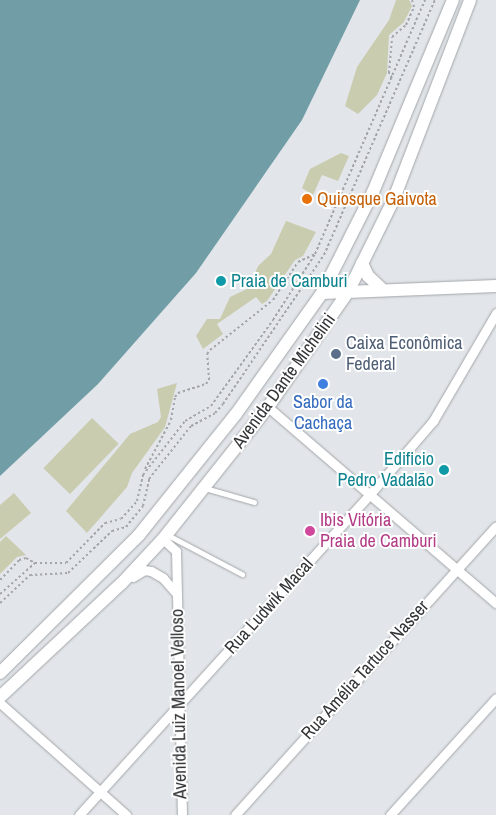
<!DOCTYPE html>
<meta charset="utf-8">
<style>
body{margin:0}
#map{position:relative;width:496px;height:815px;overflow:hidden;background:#e2e5e9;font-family:"Archivo Narrow",sans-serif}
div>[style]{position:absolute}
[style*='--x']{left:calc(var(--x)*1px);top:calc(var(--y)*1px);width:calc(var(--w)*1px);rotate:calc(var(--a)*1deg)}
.green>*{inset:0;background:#caccaf;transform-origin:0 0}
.water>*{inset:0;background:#709da6}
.path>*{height:2px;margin-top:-1px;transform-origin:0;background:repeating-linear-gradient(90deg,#a3a5a8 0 2.5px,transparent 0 5px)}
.roads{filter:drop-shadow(0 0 1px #a2a6a9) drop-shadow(0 0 1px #a2a6a9)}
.lane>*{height:4.5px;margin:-2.25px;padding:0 2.25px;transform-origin:2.25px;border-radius:2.25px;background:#fff}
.street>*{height:9px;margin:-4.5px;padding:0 4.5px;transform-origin:4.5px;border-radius:4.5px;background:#fff}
.secondary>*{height:12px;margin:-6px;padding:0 6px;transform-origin:6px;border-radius:6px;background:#fff}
.dots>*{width:14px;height:14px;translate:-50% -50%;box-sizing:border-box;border:2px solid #fff;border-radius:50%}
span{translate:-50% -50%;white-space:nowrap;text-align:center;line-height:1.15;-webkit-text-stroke:4px #fff;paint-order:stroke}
.food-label{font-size:18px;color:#c56008}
.left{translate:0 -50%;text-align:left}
.culture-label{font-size:18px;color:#0d838f}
.right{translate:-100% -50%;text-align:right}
.service-label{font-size:18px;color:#4e5e75}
.street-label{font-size:18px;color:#343537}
.shop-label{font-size:18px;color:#366cbe}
.hotel-label{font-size:18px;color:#b23c85}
</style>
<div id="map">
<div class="green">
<i style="clip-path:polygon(396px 0,409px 0,412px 6px,404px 22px,389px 35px,387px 73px,377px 95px,358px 114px,345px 106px,357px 67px,389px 20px)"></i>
<i style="clip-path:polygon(341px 153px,349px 156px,338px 181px,322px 175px,313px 195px,302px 188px,310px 169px)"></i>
<i style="clip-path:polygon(286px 221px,316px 232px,303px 256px,295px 260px,267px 301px,262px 304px,256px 297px,217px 324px,223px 334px,203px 349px,196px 336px,207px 319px,220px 319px,230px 297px,249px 288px,258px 266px,271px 254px)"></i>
<i style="clip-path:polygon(177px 383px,165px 427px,132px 473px,127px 487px,87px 533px,66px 511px,130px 434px,158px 422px,161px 417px,157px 389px)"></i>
<i style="left:92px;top:418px;width:37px;height:70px;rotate:44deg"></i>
<i style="clip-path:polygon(14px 493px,31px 513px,0 539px,0 505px)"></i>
<i style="clip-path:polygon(6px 536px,26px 555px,17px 557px,0 574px,0 542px)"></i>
</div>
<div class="water">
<i style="clip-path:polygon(0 0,360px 0,302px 120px,196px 273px,98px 384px,0 476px)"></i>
</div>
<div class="path">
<i style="--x:392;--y:78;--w:6;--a:-121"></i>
<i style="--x:389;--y:73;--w:36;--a:-85"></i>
<i style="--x:392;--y:37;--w:18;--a:-41"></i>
<i style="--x:406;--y:25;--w:20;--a:-66"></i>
<i style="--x:414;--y:7;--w:7;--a:-106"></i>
<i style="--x:145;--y:469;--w:55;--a:-62"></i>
<i style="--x:171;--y:420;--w:23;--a:-80"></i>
<i style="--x:175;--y:397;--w:5;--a:-53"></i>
<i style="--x:178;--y:393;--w:29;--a:-18"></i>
<i style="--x:206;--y:384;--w:5;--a:-53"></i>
<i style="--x:209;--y:380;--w:26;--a:-94"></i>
<i style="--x:207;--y:354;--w:5;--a:-53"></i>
<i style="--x:210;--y:350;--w:80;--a:-38.4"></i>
<i style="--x:273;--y:300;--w:45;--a:-56.7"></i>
<i style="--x:298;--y:262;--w:19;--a:-25"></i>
<i style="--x:0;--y:580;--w:28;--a:-46"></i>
<i style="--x:19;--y:560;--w:7;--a:-16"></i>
<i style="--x:26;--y:558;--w:10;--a:29"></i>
<i style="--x:0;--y:594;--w:47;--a:-41.5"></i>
<i style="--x:35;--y:563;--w:31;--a:0"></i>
<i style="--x:66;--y:563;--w:56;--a:-45.7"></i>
<i style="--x:105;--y:523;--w:16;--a:-14"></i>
<i style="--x:121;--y:519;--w:24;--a:-48"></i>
<i style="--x:137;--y:501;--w:27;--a:-77"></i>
<i style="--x:143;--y:475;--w:68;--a:-52.1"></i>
<i style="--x:185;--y:421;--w:30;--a:-30"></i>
<i style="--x:211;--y:406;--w:106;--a:-54.2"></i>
<i style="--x:273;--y:320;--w:78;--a:-57.5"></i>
<i style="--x:315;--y:254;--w:277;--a:-66.6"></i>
<i style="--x:0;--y:603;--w:41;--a:-43"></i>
<i style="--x:30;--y:575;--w:38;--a:-3"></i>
<i style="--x:68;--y:573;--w:61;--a:-43.7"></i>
<i style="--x:112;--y:531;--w:15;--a:-16"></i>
<i style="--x:126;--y:527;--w:27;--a:-51"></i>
<i style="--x:143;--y:506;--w:28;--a:-77"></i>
<i style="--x:149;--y:479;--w:68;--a:-51.6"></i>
<i style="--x:191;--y:426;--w:27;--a:-28"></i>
<i style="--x:215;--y:413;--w:12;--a:-48"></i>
<i style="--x:223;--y:404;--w:180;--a:-55.9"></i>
<i style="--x:324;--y:255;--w:278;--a:-66.5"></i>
</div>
<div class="roads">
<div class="lane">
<i style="--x:205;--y:488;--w:51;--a:15.9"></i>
<i style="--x:168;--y:535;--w:84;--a:27.8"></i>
</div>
<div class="street">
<i style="--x:268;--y:407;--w:301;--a:40.7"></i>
<i style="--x:163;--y:539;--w:18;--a:43"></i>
<i style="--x:176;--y:551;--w:264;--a:88.7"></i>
<i style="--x:133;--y:577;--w:13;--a:-32"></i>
<i style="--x:144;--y:570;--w:7;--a:8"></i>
<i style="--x:151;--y:571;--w:14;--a:30"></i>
<i style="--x:163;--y:578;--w:20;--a:49"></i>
<i style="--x:0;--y:703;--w:169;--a:41.6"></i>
<i style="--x:79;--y:815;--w:435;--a:-47.8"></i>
<i style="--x:371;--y:493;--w:95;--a:-49.3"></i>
<i style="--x:433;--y:421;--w:125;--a:-59.7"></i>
<i style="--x:235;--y:815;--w:389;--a:-47.9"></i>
<i style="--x:390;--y:815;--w:158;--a:-47.8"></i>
</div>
<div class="secondary">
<i style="--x:362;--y:263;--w:14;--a:65"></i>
<i style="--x:368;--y:276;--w:21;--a:43"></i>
<i style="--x:322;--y:293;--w:174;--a:-2.3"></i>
<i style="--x:0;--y:673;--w:196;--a:-44.8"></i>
<i style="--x:139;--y:535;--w:155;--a:-51.3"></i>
<i style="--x:236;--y:414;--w:148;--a:-54.6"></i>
<i style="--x:322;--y:293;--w:113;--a:-63.2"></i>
<i style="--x:373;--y:192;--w:208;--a:-67.4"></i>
<i style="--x:0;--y:697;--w:167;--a:-43.1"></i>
<i style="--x:122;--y:583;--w:60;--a:-47"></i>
<i style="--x:163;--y:539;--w:169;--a:-51.5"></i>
<i style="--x:268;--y:407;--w:140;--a:-55.2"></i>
<i style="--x:348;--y:292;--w:102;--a:-63.7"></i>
<i style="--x:393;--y:201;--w:215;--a:-69"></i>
</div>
</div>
<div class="dots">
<i style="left:307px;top:199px;background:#e8710a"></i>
<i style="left:221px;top:281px;background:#0f9aa8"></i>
<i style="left:336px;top:354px;background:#5c6f8a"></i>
<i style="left:323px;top:384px;background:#3f7fe0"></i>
<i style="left:444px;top:470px;background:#0f9aa8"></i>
<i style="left:310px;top:531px;background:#d1479c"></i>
</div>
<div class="food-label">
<span class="left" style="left:317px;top:199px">Quiosque Gaivota</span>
</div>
<div class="culture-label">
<span class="left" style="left:231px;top:281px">Praia de Camburi</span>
<span class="right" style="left:434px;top:470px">Edificio<br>Pedro Vadalão</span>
</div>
<div class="service-label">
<span class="left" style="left:346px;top:354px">Caixa Econômica<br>Federal</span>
</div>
<div class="street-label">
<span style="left:284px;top:381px;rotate:-54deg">Avenida Dante Michelini</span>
<span style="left:269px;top:606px;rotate:-48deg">Rua Ludwik Macal</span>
<span style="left:365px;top:670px;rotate:-48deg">Rua Amélia Tartuce Nasser</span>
<span style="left:179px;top:704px;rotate:-91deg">Avenida Luiz Manoel Velloso</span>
</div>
<div class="shop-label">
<span style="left:323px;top:413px">Sabor da<br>Cachaça</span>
</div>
<div class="hotel-label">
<span class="left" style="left:320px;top:531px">Ibis Vitória<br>Praia de Camburi</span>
</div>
</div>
